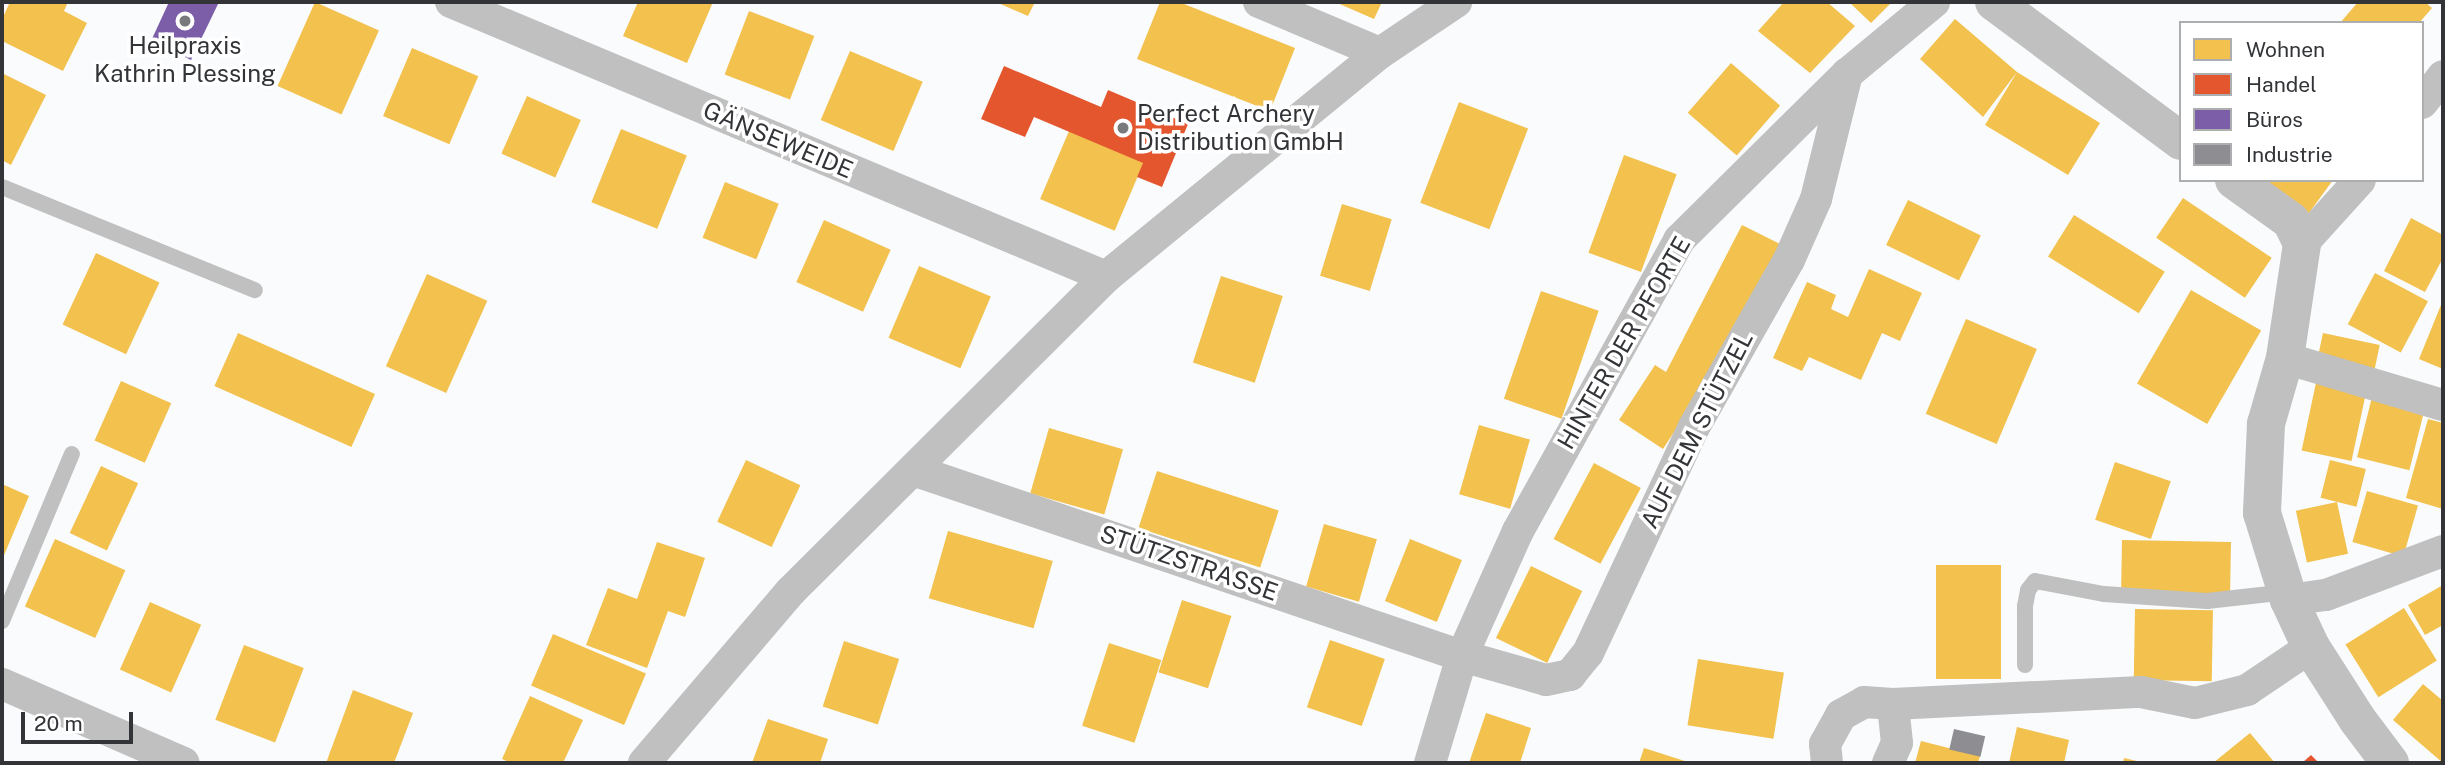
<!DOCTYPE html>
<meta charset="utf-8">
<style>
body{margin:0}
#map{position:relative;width:2445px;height:765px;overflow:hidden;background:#f9fbfd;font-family:"Public Sans",sans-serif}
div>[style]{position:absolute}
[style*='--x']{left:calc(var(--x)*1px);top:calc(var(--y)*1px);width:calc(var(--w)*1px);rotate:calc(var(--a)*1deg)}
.homes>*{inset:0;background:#f2c14e;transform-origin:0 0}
.shops>*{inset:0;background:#e4572e}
.offices>*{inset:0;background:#7b5ea7}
.industry>*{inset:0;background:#8d8d92;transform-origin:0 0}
.service>*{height:16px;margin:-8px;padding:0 8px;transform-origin:8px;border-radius:8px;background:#bfc0bf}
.minor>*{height:32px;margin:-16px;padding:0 16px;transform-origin:16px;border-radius:16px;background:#bfc0bf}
.tertiary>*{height:38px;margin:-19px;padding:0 19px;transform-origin:19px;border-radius:19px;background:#bfc0bf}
.dots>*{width:19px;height:19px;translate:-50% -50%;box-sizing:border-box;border:4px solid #fff;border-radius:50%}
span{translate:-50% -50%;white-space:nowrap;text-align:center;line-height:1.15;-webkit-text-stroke:7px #fff;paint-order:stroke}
.poi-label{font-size:24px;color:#323437}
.left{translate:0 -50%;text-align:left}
.street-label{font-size:24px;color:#323437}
.frame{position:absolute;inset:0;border:4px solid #323437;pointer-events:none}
.legend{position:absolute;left:2179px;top:21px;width:245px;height:161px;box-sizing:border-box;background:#fff;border:2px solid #adaeaf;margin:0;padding:9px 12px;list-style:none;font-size:21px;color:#323437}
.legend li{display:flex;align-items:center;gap:14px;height:35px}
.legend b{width:35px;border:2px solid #adaeaf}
.scale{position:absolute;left:21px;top:712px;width:112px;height:32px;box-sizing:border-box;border:4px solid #323437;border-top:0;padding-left:9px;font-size:21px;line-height:24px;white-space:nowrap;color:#323437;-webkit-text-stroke:5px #fff;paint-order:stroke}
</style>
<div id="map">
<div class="homes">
<i style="clip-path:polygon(10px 2px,68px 2px,64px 11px,87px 23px,63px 71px,2px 41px,2px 19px)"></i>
<i style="left:315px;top:2px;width:70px;height:92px;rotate:24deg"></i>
<i style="clip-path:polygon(638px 2px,713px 2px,687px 63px,623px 36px)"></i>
<i style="clip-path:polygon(996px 2px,1035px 2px,1028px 16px)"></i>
<i style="clip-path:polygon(1160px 2px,1179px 2px,1295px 48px,1270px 111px,1137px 59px)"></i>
<i style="clip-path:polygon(1335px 2px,1382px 2px,1374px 19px)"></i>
<i style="clip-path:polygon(1784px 2px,1827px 2px,1855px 26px,1810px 73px,1758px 31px)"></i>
<i style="clip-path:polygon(1849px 2px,1892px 2px,1871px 23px)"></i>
<i style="clip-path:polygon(2358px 2px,2425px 2px,2432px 8px,2419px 23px,2340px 23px)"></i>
<i style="left:749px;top:11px;width:70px;height:68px;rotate:21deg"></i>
<i style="clip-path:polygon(1955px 19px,2017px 72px,2100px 123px,2068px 175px,1985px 125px,2017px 72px,1983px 117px,1920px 59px)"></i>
<i style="left:412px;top:48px;width:72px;height:74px;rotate:23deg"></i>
<i style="left:850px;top:51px;width:79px;height:75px;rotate:23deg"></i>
<i style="left:1731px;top:63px;width:65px;height:66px;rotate:41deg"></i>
<i style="clip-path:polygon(2px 73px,46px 95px,11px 165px,2px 160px)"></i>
<i style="left:527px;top:96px;width:59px;height:63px;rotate:24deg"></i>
<i style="left:1459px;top:102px;width:74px;height:108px;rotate:21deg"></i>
<i style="left:621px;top:129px;width:71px;height:79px;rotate:22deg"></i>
<i style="left:1069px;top:131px;width:81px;height:74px;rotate:23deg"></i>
<i style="left:1624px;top:155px;width:56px;height:104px;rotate:20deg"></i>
<i style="clip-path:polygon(2263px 180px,2333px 180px,2309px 213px)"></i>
<i style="left:725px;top:182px;width:58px;height:60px;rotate:22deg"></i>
<i style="left:2183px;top:198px;width:107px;height:48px;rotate:34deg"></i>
<i style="left:1908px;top:200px;width:81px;height:50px;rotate:26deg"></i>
<i style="left:1342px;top:204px;width:52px;height:75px;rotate:17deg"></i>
<i style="left:2074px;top:215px;width:107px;height:49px;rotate:32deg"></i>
<i style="clip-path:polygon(2411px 218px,2443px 235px,2443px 258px,2425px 292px,2384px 271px)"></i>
<i style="left:824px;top:220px;width:73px;height:68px;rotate:24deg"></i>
<i style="clip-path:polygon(1742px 225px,1780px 244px,1699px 394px,1663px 449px,1619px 420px,1655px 365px,1666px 372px)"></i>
<i style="left:96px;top:253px;width:70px;height:79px;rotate:25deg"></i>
<i style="left:919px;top:266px;width:78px;height:78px;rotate:23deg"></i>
<i style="clip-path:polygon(1869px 269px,1922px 293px,1900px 341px,1882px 333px,1861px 380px,1809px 357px,1802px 371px,1773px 358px,1807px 282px,1836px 295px,1831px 309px,1848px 317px)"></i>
<i style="left:2375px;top:273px;width:60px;height:58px;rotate:28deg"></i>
<i style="left:427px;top:274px;width:66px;height:101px;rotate:24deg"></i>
<i style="left:1221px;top:276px;width:65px;height:91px;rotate:18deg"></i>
<i style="left:2191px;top:290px;width:81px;height:108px;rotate:30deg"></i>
<i style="left:1541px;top:291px;width:61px;height:114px;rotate:19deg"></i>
<i style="clip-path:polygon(2443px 300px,2443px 369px,2419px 359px)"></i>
<i style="left:1966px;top:319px;width:77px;height:103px;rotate:23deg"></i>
<i style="left:238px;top:333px;width:150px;height:58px;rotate:24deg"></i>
<i style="left:2323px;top:333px;width:58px;height:29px;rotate:12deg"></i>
<i style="left:2317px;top:378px;width:51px;height:74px;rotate:12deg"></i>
<i style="left:121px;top:381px;width:55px;height:65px;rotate:24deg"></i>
<i style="left:2372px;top:397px;width:54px;height:62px;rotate:14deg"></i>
<i style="clip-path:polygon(2428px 419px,2443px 423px,2443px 509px,2406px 498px)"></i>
<i style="left:1479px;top:425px;width:53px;height:72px;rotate:16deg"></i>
<i style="left:1049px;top:428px;width:77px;height:68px;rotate:16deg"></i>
<i style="left:746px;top:460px;width:60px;height:68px;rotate:25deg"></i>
<i style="left:2330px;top:460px;width:37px;height:39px;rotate:14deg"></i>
<i style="left:2115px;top:462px;width:59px;height:61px;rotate:19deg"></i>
<i style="left:1594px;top:463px;width:53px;height:86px;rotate:28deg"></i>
<i style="left:101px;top:466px;width:41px;height:74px;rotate:25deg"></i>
<i style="left:1157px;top:471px;width:128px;height:60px;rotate:18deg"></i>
<i style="clip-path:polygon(2px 484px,29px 496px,2px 560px)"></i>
<i style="left:2367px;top:491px;width:53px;height:53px;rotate:16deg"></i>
<i style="left:2337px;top:502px;width:53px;height:42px;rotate:78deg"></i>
<i style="left:1324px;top:524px;width:55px;height:65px;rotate:16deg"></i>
<i style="left:948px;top:531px;width:109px;height:70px;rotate:16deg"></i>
<i style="left:55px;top:539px;width:77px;height:74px;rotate:24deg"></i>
<i style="left:1410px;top:539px;width:56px;height:67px;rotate:22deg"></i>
<i style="left:2122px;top:540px;width:109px;height:52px;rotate:1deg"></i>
<i style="clip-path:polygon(657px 542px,705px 558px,685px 617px,668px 611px,647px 668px,586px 645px,608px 588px,637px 599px)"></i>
<i style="left:1936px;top:565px;width:65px;height:114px"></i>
<i style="left:1531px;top:566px;width:57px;height:80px;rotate:26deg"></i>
<i style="clip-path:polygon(2443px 585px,2443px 625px,2425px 635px,2408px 605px)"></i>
<i style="left:1182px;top:600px;width:52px;height:76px;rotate:18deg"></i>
<i style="left:150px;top:602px;width:56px;height:74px;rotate:24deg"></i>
<i style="left:2404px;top:608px;width:62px;height:69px;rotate:58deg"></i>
<i style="left:2135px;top:609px;width:78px;height:71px;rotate:1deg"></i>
<i style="left:553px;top:634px;width:101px;height:56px;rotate:23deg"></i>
<i style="left:1330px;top:640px;width:58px;height:71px;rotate:19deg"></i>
<i style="left:844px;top:641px;width:58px;height:69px;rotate:18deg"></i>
<i style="left:1109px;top:643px;width:55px;height:87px;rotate:18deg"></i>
<i style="left:244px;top:645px;width:64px;height:80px;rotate:21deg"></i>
<i style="left:1698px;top:659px;width:87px;height:67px;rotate:9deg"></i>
<i style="clip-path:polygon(2423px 684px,2443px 701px,2443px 763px,2393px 720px)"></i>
<i style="clip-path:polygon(353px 690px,413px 713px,394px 763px,326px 763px)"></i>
<i style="clip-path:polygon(530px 696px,583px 720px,563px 763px,511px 763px,502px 759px)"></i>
<i style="clip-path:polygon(1486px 713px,1531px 728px,1520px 763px,1469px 763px)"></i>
<i style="clip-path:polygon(768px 719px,828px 739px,820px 763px,752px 763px)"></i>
<i style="clip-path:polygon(2017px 727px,2069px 740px,2064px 763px,2009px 763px)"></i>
<i style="clip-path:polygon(2250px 733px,2275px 763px,2213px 763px)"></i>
<i style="clip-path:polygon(1921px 741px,1980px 756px,1978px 763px,1915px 763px)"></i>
<i style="clip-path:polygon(1644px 748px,1691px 763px,1639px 763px)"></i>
<i style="clip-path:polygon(2124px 758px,2141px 762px,2141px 763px,2123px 763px)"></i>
</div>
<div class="shops">
<i style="clip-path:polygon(1004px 66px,1101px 107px,1108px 90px,1188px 124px,1162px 187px,1137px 177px,1143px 163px,1034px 117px,1025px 137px,981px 119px)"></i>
<i style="clip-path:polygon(2311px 755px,2319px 763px,2302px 763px)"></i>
</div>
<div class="offices">
<i style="clip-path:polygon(169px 2px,219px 2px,191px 60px,151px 41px)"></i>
</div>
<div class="industry">
<i style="left:1954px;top:729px;width:32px;height:21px;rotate:13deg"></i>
</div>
<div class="service">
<i style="--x:2;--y:187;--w:273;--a:22.2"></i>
<i style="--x:2;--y:621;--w:181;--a:-67.3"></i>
<i style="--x:2025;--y:665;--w:59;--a:-90"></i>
<i style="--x:2025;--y:606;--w:16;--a:-79"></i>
<i style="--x:2028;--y:590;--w:11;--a:-52"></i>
<i style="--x:2035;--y:581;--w:70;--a:10.7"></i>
<i style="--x:2104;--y:594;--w:103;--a:3.9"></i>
<i style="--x:2207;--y:601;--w:81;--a:-6.4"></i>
</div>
<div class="minor">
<i style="--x:451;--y:2;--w:710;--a:22.77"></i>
<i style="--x:1259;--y:2;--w:131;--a:22.9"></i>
<i style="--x:2422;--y:103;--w:34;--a:-52"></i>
<i style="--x:2302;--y:244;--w:86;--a:-47.8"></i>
<i style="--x:2285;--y:358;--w:165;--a:16.6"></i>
<i style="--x:916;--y:471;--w:576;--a:18.72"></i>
<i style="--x:1462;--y:656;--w:87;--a:15.9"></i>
<i style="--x:1546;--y:680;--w:25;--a:-12"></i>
<i style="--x:1570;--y:675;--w:28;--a:-51"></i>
<i style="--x:1588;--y:653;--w:250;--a:-64.9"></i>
<i style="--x:1694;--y:427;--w:192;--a:-60.4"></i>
<i style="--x:1789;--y:260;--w:67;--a:-66.1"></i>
<i style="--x:1816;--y:199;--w:129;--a:-76.1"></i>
<i style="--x:2289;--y:600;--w:37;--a:-8"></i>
<i style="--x:2326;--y:595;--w:125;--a:-20.6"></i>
<i style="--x:2;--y:684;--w:198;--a:23.5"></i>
<i style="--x:644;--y:763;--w:226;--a:-49.5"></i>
<i style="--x:791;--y:591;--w:445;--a:-44.9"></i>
<i style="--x:1106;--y:277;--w:354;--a:-39.3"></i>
<i style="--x:1380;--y:53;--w:92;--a:-33.9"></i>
<i style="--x:1430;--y:763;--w:112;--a:-73.3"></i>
<i style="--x:1462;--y:656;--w:137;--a:-65.9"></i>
<i style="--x:1518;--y:531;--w:333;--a:-61"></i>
<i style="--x:1679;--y:240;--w:236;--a:-44.7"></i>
<i style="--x:1847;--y:74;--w:113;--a:-39.6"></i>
<i style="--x:1827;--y:763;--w:19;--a:-96"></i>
<i style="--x:1825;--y:744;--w:33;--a:-61"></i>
<i style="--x:1841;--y:715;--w:26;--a:-29"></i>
<i style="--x:1864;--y:702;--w:29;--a:4"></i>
<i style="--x:1893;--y:704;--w:248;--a:-2.8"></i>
<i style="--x:2141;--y:692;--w:55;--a:11.5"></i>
<i style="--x:2195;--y:703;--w:54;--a:-14"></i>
<i style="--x:2247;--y:690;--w:77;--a:-33.9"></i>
<i style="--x:1888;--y:763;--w:22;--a:-66"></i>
<i style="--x:1897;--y:743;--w:39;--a:-96"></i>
</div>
<div class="tertiary">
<i style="--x:1994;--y:2;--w:233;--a:36.6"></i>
<i style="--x:2234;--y:180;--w:70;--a:35.7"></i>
<i style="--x:2291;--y:221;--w:25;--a:64"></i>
<i style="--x:2302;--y:244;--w:115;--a:98.5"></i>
<i style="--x:2285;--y:358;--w:69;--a:106.1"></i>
<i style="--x:2266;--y:424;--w:89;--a:92.6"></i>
<i style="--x:2262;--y:513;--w:91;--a:72.8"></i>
<i style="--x:2289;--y:600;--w:52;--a:64.9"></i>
<i style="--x:2311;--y:647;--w:85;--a:57.4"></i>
<i style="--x:2357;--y:719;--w:55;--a:53.1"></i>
</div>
<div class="dots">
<i style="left:185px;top:21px;background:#787a7c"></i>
<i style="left:1123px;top:128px;background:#787a7c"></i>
</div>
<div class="poi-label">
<span style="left:185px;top:60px">Heilpraxis<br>Kathrin Plessing</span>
<span class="left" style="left:1137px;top:128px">Perfect Archery<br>Distribution GmbH</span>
</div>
<div class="street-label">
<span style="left:778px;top:140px;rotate:23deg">GÄNSEWEIDE</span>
<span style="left:1624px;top:343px;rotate:-60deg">HINTER DER PFORTE</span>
<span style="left:1697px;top:430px;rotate:-63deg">AUF DEM STÜTZEL</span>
<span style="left:1189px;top:563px;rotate:19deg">STÜTZSTRASSE</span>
</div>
<div class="frame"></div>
<ul class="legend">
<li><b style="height:19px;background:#f2c14e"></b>Wohnen</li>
<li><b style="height:19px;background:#e4572e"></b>Handel</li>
<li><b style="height:19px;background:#7b5ea7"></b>Büros</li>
<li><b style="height:19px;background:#8d8d92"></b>Industrie</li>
</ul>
<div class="scale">20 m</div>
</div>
